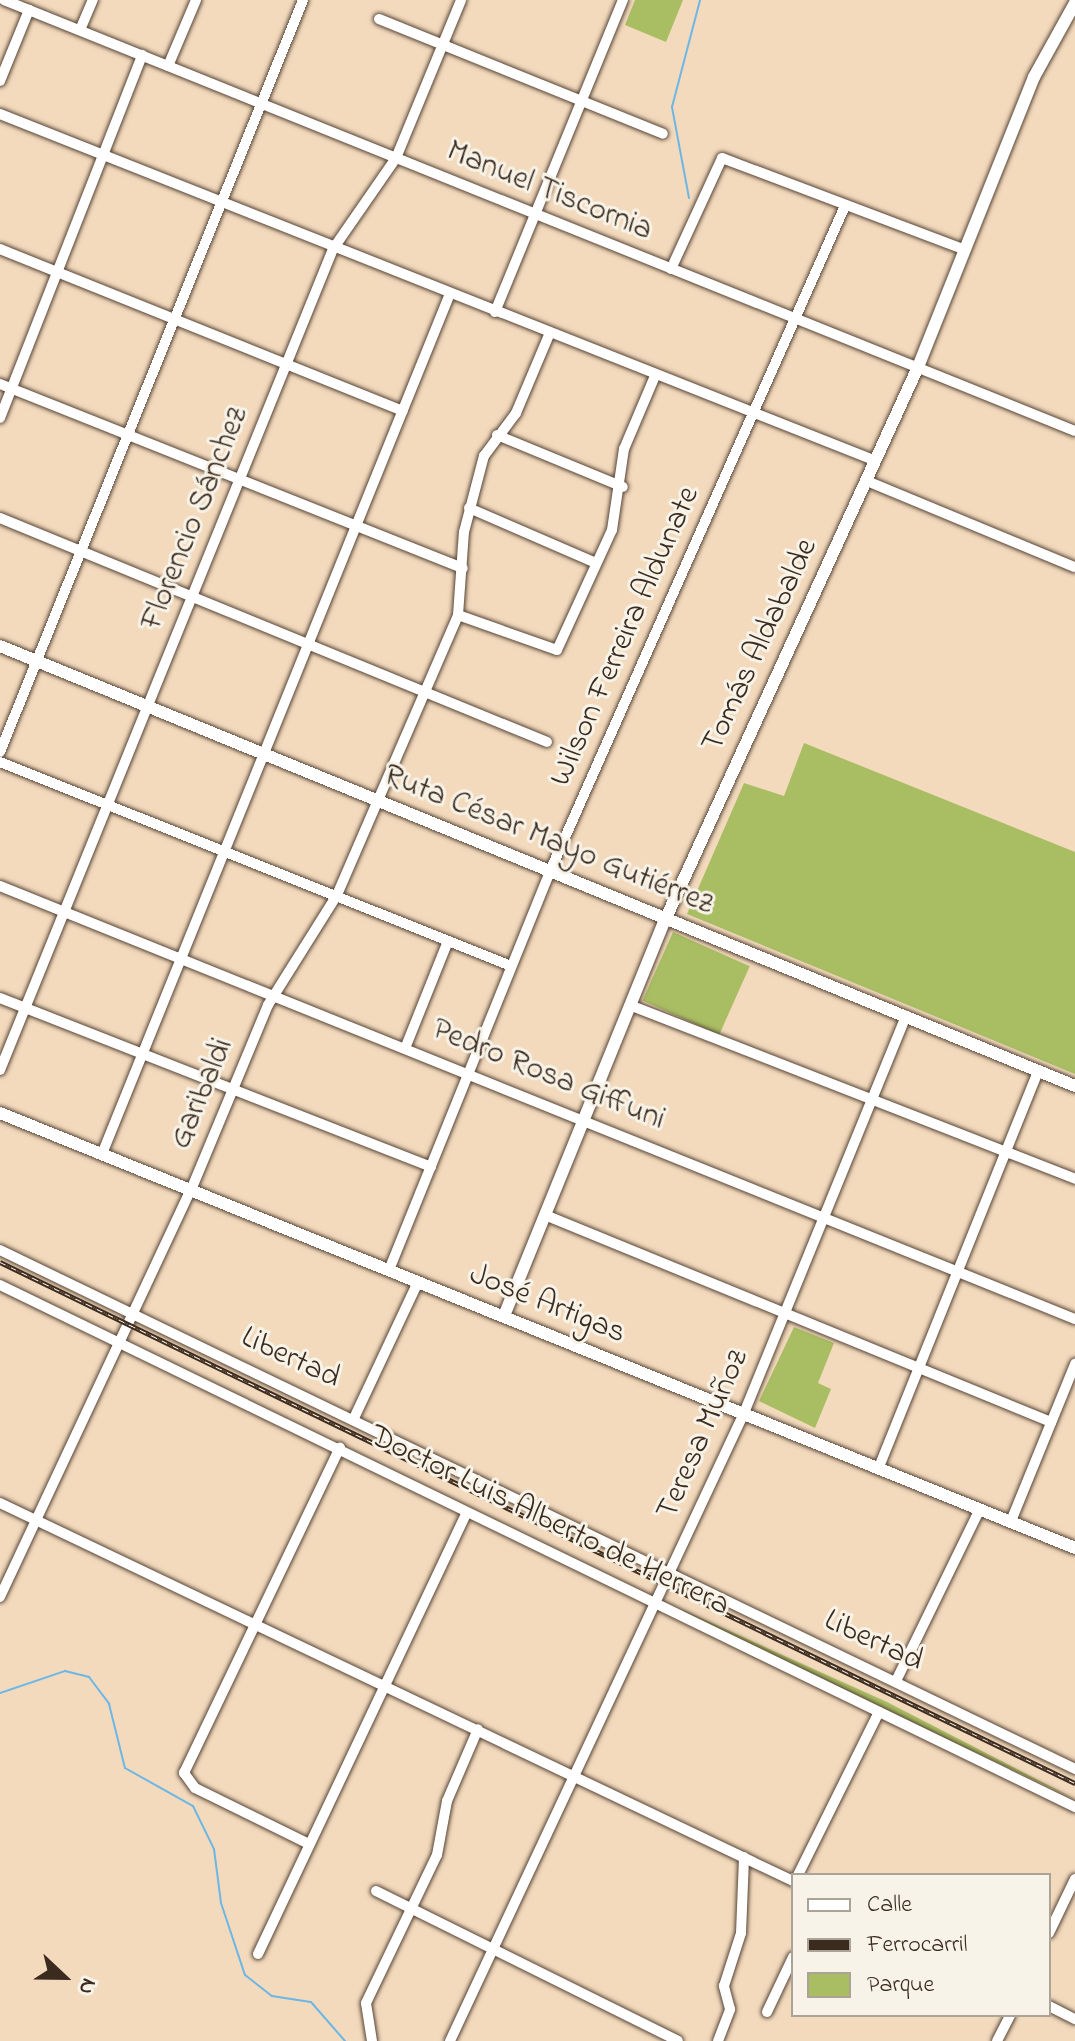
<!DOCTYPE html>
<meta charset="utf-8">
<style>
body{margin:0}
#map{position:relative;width:1075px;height:2041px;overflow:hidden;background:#f3dabd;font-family:"Indie Flower",sans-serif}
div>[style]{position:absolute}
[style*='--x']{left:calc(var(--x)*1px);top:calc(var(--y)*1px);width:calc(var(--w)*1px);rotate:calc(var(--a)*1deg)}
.green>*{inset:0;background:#a9be63;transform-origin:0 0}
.stream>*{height:2px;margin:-1px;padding:0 1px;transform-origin:1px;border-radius:1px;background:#6cb7e5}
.roads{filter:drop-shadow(0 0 2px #574436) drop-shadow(0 0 2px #574436)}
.minor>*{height:10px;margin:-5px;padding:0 5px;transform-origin:5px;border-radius:5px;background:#fff}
.tertiary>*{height:12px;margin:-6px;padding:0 6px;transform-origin:6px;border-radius:6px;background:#fff}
.rail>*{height:5px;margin-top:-2.5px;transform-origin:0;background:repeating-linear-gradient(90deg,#f7f3e8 0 6px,#3b2a1e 0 12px);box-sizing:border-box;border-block:2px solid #3b2a1e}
span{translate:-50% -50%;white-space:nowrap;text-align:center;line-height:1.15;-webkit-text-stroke:6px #f7f3e8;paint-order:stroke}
.street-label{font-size:32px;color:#3b2a1e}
.legend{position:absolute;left:791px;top:1873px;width:260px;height:144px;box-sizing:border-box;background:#f7f3e8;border:2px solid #aca397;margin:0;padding:10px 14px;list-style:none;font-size:24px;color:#3b2a1e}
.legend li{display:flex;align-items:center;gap:16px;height:40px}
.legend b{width:40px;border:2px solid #aca397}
.north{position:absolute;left:24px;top:1937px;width:80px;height:80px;-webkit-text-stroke:6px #f7f3e8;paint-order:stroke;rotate:112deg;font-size:22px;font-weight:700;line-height:32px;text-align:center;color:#3b2a1e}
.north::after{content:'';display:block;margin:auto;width:28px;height:36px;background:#3b2a1e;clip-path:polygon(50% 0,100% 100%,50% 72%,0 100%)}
</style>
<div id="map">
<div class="green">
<i style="clip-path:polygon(635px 0,683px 0,666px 42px,625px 25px)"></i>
<i style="clip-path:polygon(804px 743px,1075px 852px,1075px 1074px,687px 914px,744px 783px,784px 796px)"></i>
<i style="left:673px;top:932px;width:84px;height:75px;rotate:24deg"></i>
<i style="clip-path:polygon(794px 1327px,834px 1343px,818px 1383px,831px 1389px,815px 1428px,759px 1401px)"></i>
<i style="clip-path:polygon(683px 1610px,887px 1702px,1075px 1799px,679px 1614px)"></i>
</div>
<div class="stream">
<i style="--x:689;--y:198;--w:93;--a:-100.6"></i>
<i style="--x:672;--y:107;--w:111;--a:-75.3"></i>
<i style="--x:0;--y:1693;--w:69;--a:-18.7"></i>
<i style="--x:65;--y:1671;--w:25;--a:14"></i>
<i style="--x:89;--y:1677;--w:34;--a:53"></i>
<i style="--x:109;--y:1704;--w:66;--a:76"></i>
<i style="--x:125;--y:1768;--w:78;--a:29.2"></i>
<i style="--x:193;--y:1806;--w:48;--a:64"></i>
<i style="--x:214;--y:1849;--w:54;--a:82.6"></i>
<i style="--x:221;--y:1903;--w:76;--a:71.6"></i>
<i style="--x:245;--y:1975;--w:34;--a:38"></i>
<i style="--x:272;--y:1996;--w:39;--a:9"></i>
<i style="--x:311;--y:2002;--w:52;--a:48.9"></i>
</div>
<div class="roads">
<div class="minor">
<i style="--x:4;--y:0;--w:1154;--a:21.92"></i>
<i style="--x:379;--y:19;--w:306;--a:22"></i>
<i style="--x:80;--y:30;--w:33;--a:-67"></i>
<i style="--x:168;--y:66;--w:72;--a:-67"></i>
<i style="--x:0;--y:81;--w:77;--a:-67.8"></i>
<i style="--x:0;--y:114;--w:942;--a:21.61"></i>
<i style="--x:0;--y:249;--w:434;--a:21.9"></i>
<i style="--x:671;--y:269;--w:122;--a:-65.3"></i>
<i style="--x:722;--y:158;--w:260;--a:20.7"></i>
<i style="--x:495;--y:312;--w:337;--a:-67.7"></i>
<i style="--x:0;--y:384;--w:498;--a:21.7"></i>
<i style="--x:0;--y:418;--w:390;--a:-68.6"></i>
<i style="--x:497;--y:435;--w:136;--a:22.4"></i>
<i style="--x:867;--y:481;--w:225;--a:22.5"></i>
<i style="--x:469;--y:508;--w:138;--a:23.4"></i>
<i style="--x:0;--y:518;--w:591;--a:22.27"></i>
<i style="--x:458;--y:615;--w:105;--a:19.5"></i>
<i style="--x:557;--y:650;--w:132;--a:-65.4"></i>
<i style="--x:612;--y:530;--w:82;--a:-81.6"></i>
<i style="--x:624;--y:449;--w:79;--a:-67"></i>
<i style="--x:0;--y:752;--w:811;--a:-68.05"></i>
<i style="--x:0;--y:762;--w:550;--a:21.76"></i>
<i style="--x:0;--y:886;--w:1159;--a:21.94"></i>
<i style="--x:0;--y:998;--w:463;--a:21.4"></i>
<i style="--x:632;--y:1006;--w:476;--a:21.3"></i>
<i style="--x:406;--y:1046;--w:113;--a:-68.2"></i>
<i style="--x:0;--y:1070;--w:886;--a:-67.92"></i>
<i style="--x:333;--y:249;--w:111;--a:-55.3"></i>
<i style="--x:396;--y:158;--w:171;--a:-67.6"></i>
<i style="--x:102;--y:1154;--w:926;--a:-67.98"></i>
<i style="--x:545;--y:1215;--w:547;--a:22.25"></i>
<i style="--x:0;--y:1250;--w:1194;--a:25.77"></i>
<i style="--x:389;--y:1270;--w:432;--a:-68"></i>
<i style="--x:551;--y:869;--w:725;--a:-66.09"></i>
<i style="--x:0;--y:1285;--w:1195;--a:25.9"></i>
<i style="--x:354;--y:1418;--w:150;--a:-64.8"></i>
<i style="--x:879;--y:1467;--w:427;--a:-68.1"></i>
<i style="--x:0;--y:1503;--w:878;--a:25.49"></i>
<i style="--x:1011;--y:1521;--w:170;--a:-67.8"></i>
<i style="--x:0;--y:1597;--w:450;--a:-64.9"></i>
<i style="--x:191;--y:1190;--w:200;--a:-67.4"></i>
<i style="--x:268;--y:1005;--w:130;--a:-57.9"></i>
<i style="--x:337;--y:895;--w:305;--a:-66.6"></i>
<i style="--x:458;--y:615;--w:83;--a:-85.9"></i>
<i style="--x:464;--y:532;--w:79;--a:-75.3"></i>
<i style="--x:484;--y:456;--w:54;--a:-53.3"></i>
<i style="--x:516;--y:413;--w:85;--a:-67.1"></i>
<i style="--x:896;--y:1681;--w:191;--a:-64"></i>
<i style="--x:309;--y:1844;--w:127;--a:-153.8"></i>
<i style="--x:195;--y:1788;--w:19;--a:-126"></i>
<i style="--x:184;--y:1773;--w:361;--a:-64.4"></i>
<i style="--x:798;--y:1875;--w:182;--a:-63.6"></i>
<i style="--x:376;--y:1891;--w:337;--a:26.4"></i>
<i style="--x:1049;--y:1933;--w:60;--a:-64.3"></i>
<i style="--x:258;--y:1954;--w:488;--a:-64.7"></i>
<i style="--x:1049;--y:2006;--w:29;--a:27"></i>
<i style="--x:767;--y:2012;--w:61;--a:-64.7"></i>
<i style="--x:372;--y:2041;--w:38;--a:-99"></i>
<i style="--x:366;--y:2003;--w:164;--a:-64.4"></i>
<i style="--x:437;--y:1855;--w:55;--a:-79.5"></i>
<i style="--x:447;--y:1801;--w:78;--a:-66.7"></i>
<i style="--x:450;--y:2041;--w:693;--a:-64.91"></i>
<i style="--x:744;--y:1413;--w:429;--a:-67.8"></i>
<i style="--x:718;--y:2041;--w:34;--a:-69"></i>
<i style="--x:730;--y:2009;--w:24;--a:-105"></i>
<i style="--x:724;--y:1986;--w:56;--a:-72.2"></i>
<i style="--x:741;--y:1933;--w:76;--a:-87.7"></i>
<i style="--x:997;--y:2041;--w:29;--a:-63"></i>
</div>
<div class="tertiary">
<i style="--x:0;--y:646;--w:1162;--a:22.26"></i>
<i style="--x:0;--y:1113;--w:1160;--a:22.03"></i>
<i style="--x:504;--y:1316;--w:430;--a:-67.9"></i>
<i style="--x:666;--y:918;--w:606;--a:-65.42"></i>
<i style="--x:918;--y:367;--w:312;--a:-68.2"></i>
<i style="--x:1034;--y:77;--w:85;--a:-61"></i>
</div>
</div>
<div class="rail">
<i style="--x:0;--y:1262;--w:1195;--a:25.86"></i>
</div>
<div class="street-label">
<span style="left:549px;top:192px;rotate:22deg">Manuel Tiscornia</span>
<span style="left:196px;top:519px;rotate:-68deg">Florencio Sánchez</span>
<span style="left:626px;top:637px;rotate:-66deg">Wilson Ferreira Aldunate</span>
<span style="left:761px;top:646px;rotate:-65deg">Tomás Aldabalde</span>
<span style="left:548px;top:841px;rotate:22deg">Ruta César Mayo Gutiérrez</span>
<span style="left:548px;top:1076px;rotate:22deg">Pedro Rosa Giffuni</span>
<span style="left:203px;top:1094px;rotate:-67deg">Garibaldi</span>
<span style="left:547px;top:1305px;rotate:22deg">José Artigas</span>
<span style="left:290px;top:1359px;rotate:25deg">Libertad</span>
<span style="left:704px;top:1435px;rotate:-66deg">Teresa Muñoz</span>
<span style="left:549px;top:1522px;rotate:26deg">Doctor Luis Alberto de Herrera</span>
<span style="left:873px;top:1642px;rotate:25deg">Libertad</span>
</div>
<ul class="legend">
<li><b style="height:10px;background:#fff"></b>Calle</li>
<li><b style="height:10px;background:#3b2a1e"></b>Ferrocarril</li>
<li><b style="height:22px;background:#a9be63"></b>Parque</li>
</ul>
<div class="north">N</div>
</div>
